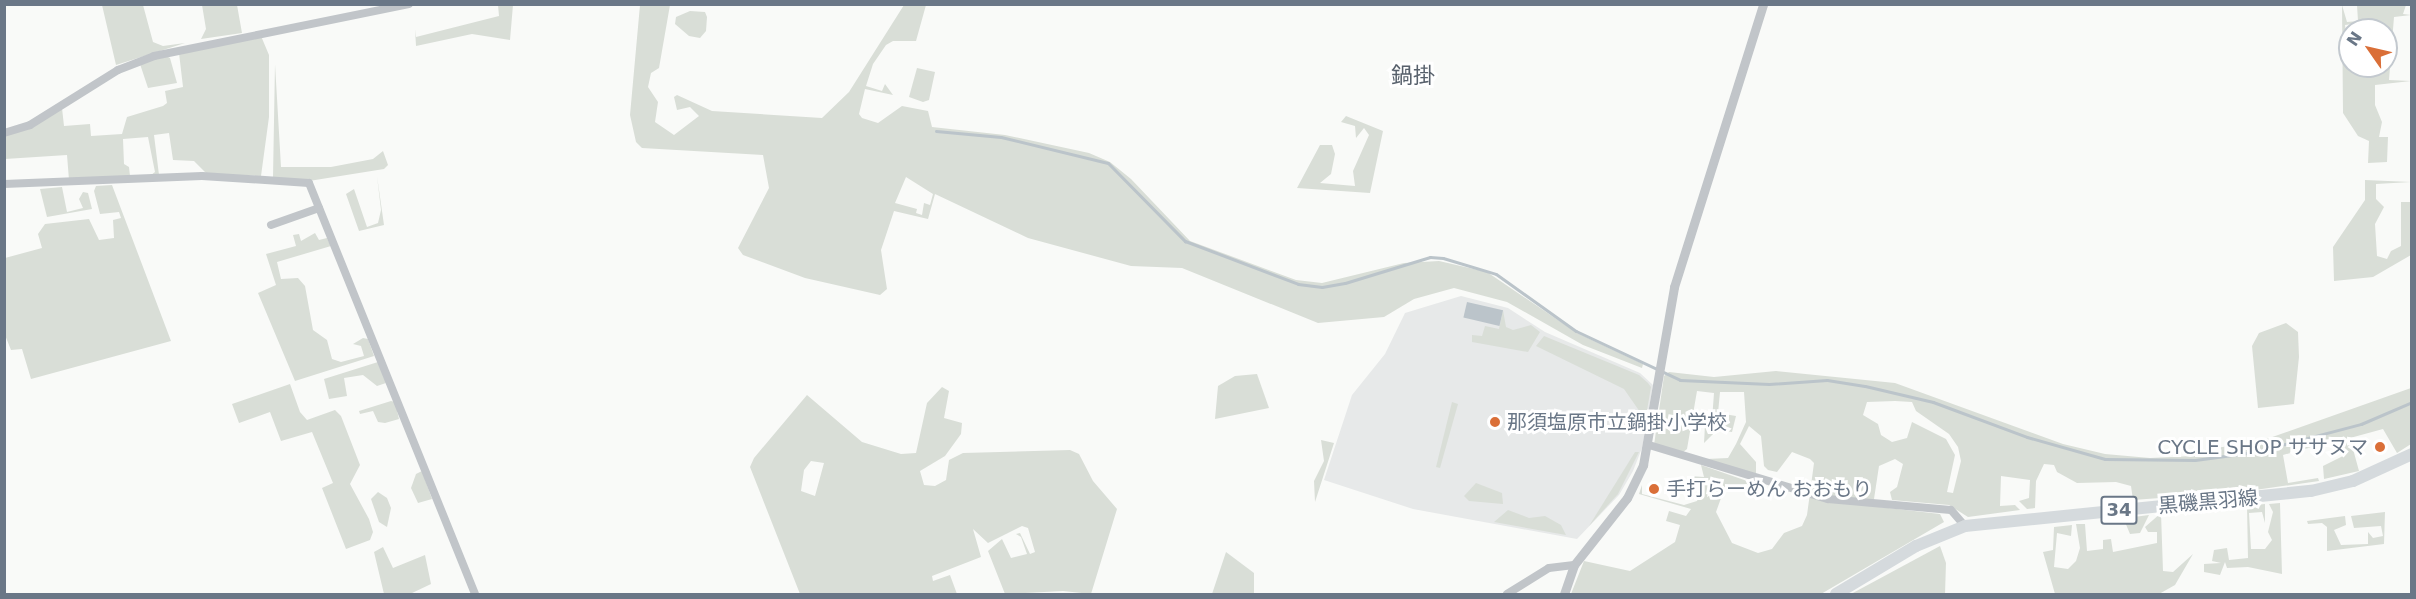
<!DOCTYPE html>
<meta charset="utf-8">
<style>
body{margin:0}
#map{position:relative;width:2416px;height:599px;overflow:hidden;background:#f9faf8;font-family:"DejaVu Sans","Noto Sans JP",sans-serif}
div>[style]{position:absolute}
[style*='--x']{left:calc(var(--x)*1px);top:calc(var(--y)*1px);width:calc(var(--w)*1px);rotate:calc(var(--a)*1deg)}
.built>*{inset:0;background:#e7e9e9}
.green>*{inset:0;background:#d9ded7}
.water>*{inset:0;background:#bbc4ca;transform-origin:0 0}
.stream>*{height:3px;margin:-1.5px;padding:0 1.5px;transform-origin:1.5px;border-radius:1.5px;background:#bbc4ca}
.minor>*{height:8px;margin:-4px;padding:0 4px;transform-origin:4px;border-radius:4px;background:#c1c5c9}
.tertiary>*{height:9px;margin:-4.5px;padding:0 4.5px;transform-origin:4.5px;border-radius:4.5px;background:#c1c5c9}
.primary>*{height:12px;margin:-6px;padding:0 6px;transform-origin:6px;border-radius:6px;background:#d5dadd}
.dots>*{width:16px;height:16px;translate:-50% -50%;box-sizing:border-box;border:3px solid #fff;border-radius:50%}
span{translate:-50% -50%;white-space:nowrap;text-align:center;line-height:1.15;-webkit-text-stroke:6px #fff;paint-order:stroke}
.shield-label span{padding:2px 4px;background:#fff;border:2px solid;border-radius:4px;-webkit-text-stroke-width:0}
.shield-label{font-size:18px;color:#6a7787;font-weight:700}
.poi-label{font-size:20px;color:#6a7787}
.left{translate:0 -50%;text-align:left}
.right{translate:-100% -50%;text-align:right}
.street-label{font-size:20px;color:#6a7787}
.quarter-label{font-size:22px;color:#58616c}
.frame{position:absolute;inset:0;border:6px solid #6a7787;pointer-events:none}
.north{position:absolute;left:2338px;top:18px;width:60px;height:60px;box-sizing:border-box;background:#fff;border:2px solid #c3c9cf;border-radius:50%;rotate:304deg;font-size:16px;font-weight:700;line-height:24px;text-align:center;color:#6a7787}
.north::after{content:'';display:block;margin:auto;width:21px;height:27px;background:#da6f38;clip-path:polygon(50% 0,100% 100%,50% 72%,0 100%)}
</style>
<div id="map">
<div class="built">
<i style="clip-path:polygon(1461px 296px,1508px 308px,1545px 332px,1640px 373px,1653px 385px,1642px 448px,1633px 471px,1619px 495px,1577px 539px,1413px 509px,1324px 480px,1352px 395px,1385px 354px,1405px 313px)"></i>
</div>
<div class="green">
<i style="clip-path:polygon(102px 5px,143px 5px,153px 42px,163px 46px,185px 43px,116px 65px)"></i>
<i style="clip-path:polygon(202px 5px,237px 5px,242px 33px,201px 39px,206px 29px)"></i>
<i style="clip-path:polygon(498px 5px,513px 5px,510px 40px,472px 34px,416px 46px,415px 29px,416px 37px,499px 16px)"></i>
<i style="clip-path:polygon(evenodd,640px 5px,670px 5px,659px 68px,651px 73px,648px 87px,658px 102px,655px 122px,674px 135px,699px 116px,690px 107px,677px 110px,674px 97px,677px 95px,712px 111px,822px 118px,849px 92px,904px 5px,926px 5px,916px 41px,893px 41px,886px 45px,873px 64px,866px 86px,882px 91px,885px 84px,893px 95px,865px 89px,859px 114px,862px 118px,878px 123px,902px 106px,928px 111px,932px 127px,1005px 135px,1089px 153px,1110px 162px,1131px 179px,1190px 241px,1296px 280px,1322px 283px,1404px 263px,1439px 261px,1487px 272px,1577px 333px,1643px 364px,1642px 368px,1583px 345px,1507px 302px,1454px 288px,1414px 299px,1384px 317px,1318px 323px,1182px 268px,1131px 266px,1028px 238px,935px 194px,928px 219px,894px 211px,881px 250px,887px 289px,880px 295px,805px 278px,743px 255px,738px 248px,769px 188px,763px 155px,642px 148px,636px 142px,630px 115px,640px 5px,906px 177px,933px 194px,930px 205px,924px 203px,922px 215px,916px 213px,917px 209px,895px 203px,906px 177px)"></i>
<i style="clip-path:polygon(evenodd,2342px 5px,2347px 22px,2358px 21px,2357px 5px,2406px 5px,2403px 14px,2411px 15px,2394px 17px,2389px 80px,2411px 81px,2375px 85px,2375px 105px,2382px 122px,2379px 137px,2388px 137px,2387px 162px,2368px 163px,2369px 141px,2358px 136px,2343px 113px,2342px 5px,2360px 23px,2360px 30px,2386px 30px,2386px 66px,2350px 66px,2345px 25px,2360px 23px)"></i>
<i style="clip-path:polygon(690px 11px,705px 12px,707px 17px,706px 31px,700px 38px,689px 36px,675px 24px,676px 17px)"></i>
<i style="clip-path:polygon(261px 36px,269px 55px,269px 117px,261px 176px,207px 174px,194px 161px,173px 160px,169px 133px,154px 135px,159px 175px,151px 175px,155px 172px,148px 137px,123px 139px,124px 164px,129px 167px,130px 176px,69px 180px,67px 155px,5px 159px,5px 136px,62px 108px,64px 126px,90px 124px,91px 136px,122px 134px,127px 117px,163px 106px,167px 103px,165px 91px,183px 87px,179px 53px)"></i>
<i style="clip-path:polygon(166px 56px,170px 58px,177px 83px,148px 88px,140px 64px)"></i>
<i style="clip-path:polygon(275px 64px,281px 167px,331px 167px,373px 159px,383px 151px,388px 165px,384px 169px,309px 181px,273px 177px)"></i>
<i style="clip-path:polygon(917px 68px,935px 72px,929px 100px,923px 102px,909px 97px)"></i>
<i style="clip-path:polygon(1346px 116px,1383px 131px,1370px 193px,1297px 188px,1320px 145px,1332px 145px,1335px 154px,1331px 174px,1320px 183px,1355px 186px,1353px 171px,1369px 135px,1364px 128px,1356px 138px,1355px 126px,1341px 122px)"></i>
<i style="clip-path:polygon(377px 176px,384px 225px,359px 231px,346px 194px,354px 189px,367px 227px,378px 223px,381px 210px)"></i>
<i style="clip-path:polygon(2365px 180px,2411px 182px,2376px 184px,2376px 199px,2384px 207px,2375px 224px,2377px 256px,2387px 259px,2391px 251px,2401px 246px,2401px 202px,2411px 202px,2411px 255px,2373px 277px,2334px 281px,2333px 247px,2365px 200px)"></i>
<i style="clip-path:polygon(112px 185px,171px 341px,31px 379px,22px 349px,11px 350px,5px 335px,5px 258px,42px 248px,38px 234px,45px 224px,89px 219px,99px 240px,114px 238px,113px 220px,121px 218px,119px 212px,100px 214px,94px 191px,96px 186px)"></i>
<i style="clip-path:polygon(62px 187px,67px 212px,83px 208px,79px 199px,83px 192px,88px 193px,92px 209px,47px 217px,40px 189px)"></i>
<i style="clip-path:polygon(315px 233px,319px 240px,327px 238px,331px 246px,277px 262px,281px 279px,298px 278px,305px 286px,313px 330px,327px 340px,332px 359px,341px 362px,364px 356px,361px 346px,353px 344px,363px 338px,368px 339px,374px 356px,295px 381px,258px 293px,276px 285px,266px 254px,296px 246px,293px 235px,299px 234px,301px 241px)"></i>
<i style="clip-path:polygon(1503px 310px,1506px 327px,1513px 330px,1531px 325px,1540px 332px,1528px 352px,1472px 342px,1472px 335px,1482px 336px,1485px 326px,1499px 329px)"></i>
<i style="clip-path:polygon(2286px 323px,2298px 332px,2299px 357px,2294px 404px,2258px 408px,2252px 346px,2259px 333px)"></i>
<i style="clip-path:polygon(1544px 336px,1639px 375px,1648px 383px,1651px 387px,1643px 434px,1639px 429px,1640px 412px,1624px 389px,1536px 346px)"></i>
<i style="clip-path:polygon(378px 362px,386px 383px,377px 386px,363px 375px,344px 378px,347px 396px,329px 399px,324px 379px)"></i>
<i style="clip-path:polygon(evenodd,1776px 371px,1895px 383px,2063px 444px,2105px 454px,2150px 458px,2193px 456px,2197px 451px,2261px 441px,2411px 388px,2411px 444px,2397px 453px,2383px 429px,2350px 438px,2359px 471px,2324px 479px,2323px 466px,2345px 455px,2341px 439px,2337px 440px,2283px 455px,2288px 483px,2318px 478px,2319px 481px,2241px 492px,2133px 500px,2131px 486px,2116px 482px,2077px 483px,2057px 472px,2054px 465px,2044px 464px,2036px 481px,2035px 508px,2027px 509px,2019px 501px,2029px 498px,2030px 480px,2001px 476px,2000px 506px,2015px 505px,2020px 510px,1968px 517px,1949px 505px,1892px 500px,1890px 492px,1897px 487px,1903px 464px,1895px 459px,1879px 466px,1874px 499px,1838px 498px,1845px 503px,1940px 514px,1944px 522px,1821px 594px,1571px 594px,1584px 561px,1630px 571px,1675px 542px,1680px 525px,1666px 521px,1669px 511px,1686px 516px,1691px 509px,1639px 494px,1642px 485px,1642px 494px,1684px 505px,1697px 501px,1700px 494px,1689px 476px,1704px 477px,1701px 465px,1750px 482px,1745px 490px,1725px 487px,1716px 512px,1732px 543px,1758px 553px,1772px 549px,1784px 533px,1802px 526px,1807px 515px,1814px 463px,1810px 459px,1792px 452px,1777px 472px,1768px 470px,1764px 466px,1761px 436px,1749px 426px,1740px 444px,1756px 462px,1756px 474px,1706px 459px,1728px 458px,1736px 444px,1746px 422px,1744px 392px,1720px 392px,1718px 413px,1736px 416px,1732px 432px,1717px 430px,1704px 443px,1705px 425px,1712px 420px,1714px 393px,1697px 391px,1687px 449px,1682px 453px,1654px 445px,1664px 376px,1669px 372px,1714px 377px,1776px 371px,1895px 401px,1912px 402px,1916px 411px,1949px 434px,1958px 447px,1961px 461px,1953px 493px,1947px 492px,1955px 455px,1946px 439px,1912px 422px,1907px 438px,1892px 442px,1881px 435px,1878px 424px,1863px 415px,1867px 402px,1895px 401px)"></i>
<i style="clip-path:polygon(1257px 374px,1269px 408px,1215px 419px,1218px 386px,1235px 376px)"></i>
<i style="clip-path:polygon(290px 384px,300px 412px,307px 420px,335px 410px,341px 416px,360px 465px,350px 484px,369px 519px,373px 532px,370px 540px,346px 549px,322px 488px,333px 483px,312px 432px,281px 441px,270px 412px,239px 423px,232px 404px)"></i>
<i style="clip-path:polygon(evenodd,942px 387px,949px 391px,944px 418px,962px 423px,961px 434px,945px 456px,920px 471px,924px 485px,935px 486px,946px 480px,949px 460px,963px 453px,1070px 450px,1079px 454px,1093px 481px,1117px 509px,1091px 594px,1063px 591px,1005px 594px,988px 551px,1002px 539px,1011px 558px,1027px 554px,1021px 537px,1016px 534px,1020px 533px,1030px 554px,1035px 552px,1028px 528px,1022px 526px,988px 543px,973px 529px,981px 557px,932px 576px,933px 581px,950px 575px,957px 594px,800px 594px,750px 467px,754px 458px,807px 395px,862px 442px,901px 454px,916px 453px,927px 403px,942px 387px,811px 461px,824px 463px,815px 496px,801px 491px,804px 470px,811px 461px)"></i>
<i style="clip-path:polygon(391px 401px,395px 402px,399px 419px,385px 423px,378px 422px,373px 411px,360px 414px,359px 411px)"></i>
<i style="clip-path:polygon(1452px 402px,1458px 404px,1440px 468px,1436px 467px)"></i>
<i style="clip-path:polygon(1321px 440px,1334px 443px,1315px 502px,1314px 481px,1324px 461px)"></i>
<i style="clip-path:polygon(1635px 452px,1639px 452px,1618px 494px,1589px 526px)"></i>
<i style="clip-path:polygon(422px 471px,432px 499px,418px 503px,411px 488px,416px 474px)"></i>
<i style="clip-path:polygon(1476px 483px,1502px 493px,1503px 504px,1469px 501px,1464px 496px)"></i>
<i style="clip-path:polygon(378px 492px,387px 498px,391px 508px,387px 527px,379px 522px,371px 499px)"></i>
<i style="clip-path:polygon(2280px 503px,2282px 574px,2248px 567px,2227px 568px,2225px 562px,2220px 575px,2204px 572px,2204px 564px,2221px 563px,2212px 561px,2214px 550px,2227px 548px,2229px 560px,2248px 558px,2247px 506px,2265px 504px,2265px 523px,2262px 512px,2249px 513px,2251px 549px,2265px 549px,2272px 540px,2268px 532px,2273px 512px,2269px 504px)"></i>
<i style="clip-path:polygon(1508px 510px,1529px 518px,1545px 516px,1561px 525px,1566px 535px,1494px 522px)"></i>
<i style="clip-path:polygon(2385px 512px,2384px 544px,2327px 551px,2327px 527px,2322px 523px,2308px 524px,2307px 521px,2345px 516px,2346px 525px,2334px 530px,2341px 545px,2368px 544px,2368px 532px,2373px 538px,2383px 536px,2381px 526px,2354px 528px,2351px 516px)"></i>
<i style="clip-path:polygon(2161px 513px,2163px 571px,2173px 572px,2193px 554px,2175px 585px,2159px 594px,2055px 594px,2043px 552px,2053px 550px,2054px 527px,2072px 525px,2071px 536px,2057px 533px,2054px 567px,2068px 569px,2076px 561px,2080px 548px,2076px 524px,2085px 524px,2087px 551px,2103px 549px,2103px 540px,2111px 539px,2113px 552px,2157px 543px,2157px 532px,2148px 532px,2145px 527px)"></i>
<i style="clip-path:polygon(2149px 515px,2140px 533px,2130px 534px,2125px 522px,2111px 523px,2111px 520px)"></i>
<i style="clip-path:polygon(1940px 546px,1946px 563px,1945px 594px,1851px 594px)"></i>
<i style="clip-path:polygon(383px 547px,393px 568px,425px 555px,431px 584px,410px 594px,384px 594px,374px 552px)"></i>
<i style="clip-path:polygon(1226px 552px,1254px 573px,1254px 594px,1212px 594px)"></i>
</div>
<div class="water">
<i style="left:1467px;top:302px;width:37px;height:16px;rotate:13deg"></i>
</div>
<div class="stream">
<i style="--x:936;--y:131;--w:65;--a:5.3"></i>
<i style="--x:1001;--y:137;--w:110;--a:13.7"></i>
<i style="--x:1108;--y:163;--w:110;--a:45.4"></i>
<i style="--x:1185;--y:241;--w:121;--a:20.8"></i>
<i style="--x:1298;--y:284;--w:24;--a:7"></i>
<i style="--x:1322;--y:287;--w:23;--a:-10"></i>
<i style="--x:1345;--y:283;--w:89;--a:-17"></i>
<i style="--x:1430;--y:257;--w:13;--a:4"></i>
<i style="--x:1443;--y:258;--w:55;--a:16.8"></i>
<i style="--x:1496;--y:274;--w:98;--a:35.5"></i>
<i style="--x:1576;--y:331;--w:115;--a:25.2"></i>
<i style="--x:1680;--y:380;--w:89;--a:2.6"></i>
<i style="--x:1769;--y:384;--w:58;--a:-3.9"></i>
<i style="--x:1827;--y:380;--w:38;--a:9"></i>
<i style="--x:1865;--y:386;--w:70;--a:13.2"></i>
<i style="--x:1933;--y:402;--w:100;--a:20.4"></i>
<i style="--x:2027;--y:437;--w:81;--a:15.8"></i>
<i style="--x:2105;--y:459;--w:90;--a:0.6"></i>
<i style="--x:2195;--y:460;--w:60;--a:-7.7"></i>
<i style="--x:2254;--y:452;--w:111;--a:-14.7"></i>
<i style="--x:2361;--y:424;--w:56;--a:-23.3"></i>
</div>
<div class="minor">
<i style="--x:4;--y:133;--w:27;--a:-17"></i>
<i style="--x:30;--y:125;--w:104;--a:-32"></i>
<i style="--x:118;--y:70;--w:39;--a:-21"></i>
<i style="--x:154;--y:56;--w:260;--a:-11.5"></i>
<i style="--x:4;--y:184;--w:198;--a:-2.3"></i>
<i style="--x:202;--y:176;--w:107;--a:3.7"></i>
<i style="--x:309;--y:183;--w:443;--a:68"></i>
<i style="--x:271;--y:225;--w:51;--a:-19.5"></i>
<i style="--x:1649;--y:445;--w:187;--a:16.8"></i>
<i style="--x:1828;--y:499;--w:123;--a:5.1"></i>
<i style="--x:1951;--y:510;--w:21;--a:49"></i>
<i style="--x:1507;--y:594;--w:49;--a:-31.8"></i>
<i style="--x:1549;--y:568;--w:25;--a:-7"></i>
</div>
<div class="tertiary">
<i style="--x:1564;--y:594;--w:31;--a:-71"></i>
<i style="--x:1574;--y:565;--w:85;--a:-51.7"></i>
<i style="--x:1627;--y:498;--w:37;--a:-64"></i>
<i style="--x:1643;--y:465;--w:181;--a:-80.1"></i>
<i style="--x:1674;--y:287;--w:297;--a:-72.5"></i>
</div>
<div class="primary">
<i style="--x:1836;--y:594;--w:93;--a:-31"></i>
<i style="--x:1916;--y:546;--w:53;--a:-22.2"></i>
<i style="--x:1965;--y:526;--w:348;--a:-5.8"></i>
<i style="--x:2311;--y:491;--w:43;--a:-13.4"></i>
<i style="--x:2353;--y:481;--w:65;--a:-24.6"></i>
</div>
<div class="dots">
<i style="left:1495px;top:422px;background:#da6f38"></i>
<i style="left:2380px;top:447px;background:#da6f38"></i>
<i style="left:1654px;top:489px;background:#da6f38"></i>
</div>
<div class="shield-label">
<span style="left:2119px;top:510px">34</span>
</div>
<div class="poi-label">
<span class="left" style="left:1507px;top:422px">那須塩原市立鍋掛小学校</span>
<span class="right" style="left:2368px;top:447px">CYCLE SHOP ササヌマ</span>
<span class="left" style="left:1666px;top:489px">手打らーめん おおもり</span>
</div>
<div class="street-label">
<span style="left:2208px;top:502px;rotate:-5deg">黒磯黒羽線</span>
</div>
<div class="quarter-label">
<span style="left:1413px;top:76px">鍋掛</span>
</div>
<div class="frame"></div>
<div class="north">N</div>
</div>
